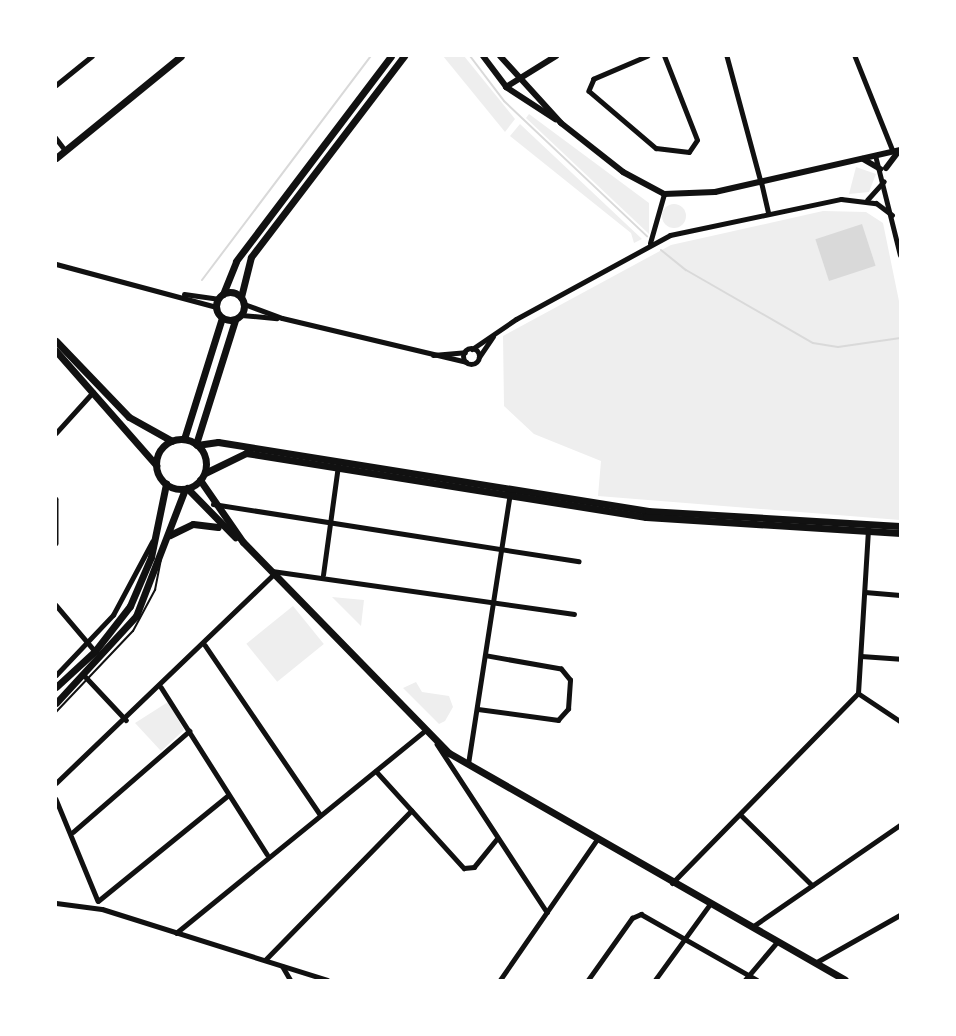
<!DOCTYPE html>
<style>
body{margin:0}
#map{position:relative;width:956px;height:1036px;overflow:hidden;background:#fff;font-family:"Titillium Web",sans-serif}
div>[style]{position:absolute}
[style*='--x']{left:calc(var(--x)*1px);top:calc(var(--y)*1px);width:calc(var(--w)*1px);rotate:calc(var(--a)*1deg)}
.green>*{inset:0;background:#eee;transform-origin:0 0}
.round{border-radius:50%}
.water>*{inset:0;background:#d9d9d9;transform-origin:0 0}
.stream>*{height:2px;margin:-1px;padding:0 1px;transform-origin:1px;border-radius:1px;background:#d9d9d9}
.service>*{height:2px;margin:-1px;padding:0 1px;transform-origin:1px;border-radius:1px;background:#111}
.minor>*{height:4.5px;margin:-2.25px;padding:0 2.25px;transform-origin:2.25px;border-radius:2.25px;background:#111}
.tertiary>*{height:5px;margin:-2.5px;padding:0 2.5px;transform-origin:2.5px;border-radius:2.5px;background:#111}
.tertiary>.ring{margin:-2.5px;padding:0;box-sizing:content-box;background:none;border:5px solid #111;border-radius:50%}
.secondary>*{height:6px;margin:-3px;padding:0 3px;transform-origin:3px;border-radius:3px;background:#111}
.primary>*{height:7px;margin:-3.5px;padding:0 3.5px;transform-origin:3.5px;border-radius:3.5px;background:#111}
.primary>.ring{margin:-3.5px;padding:0;box-sizing:content-box;background:none;border:7px solid #111;border-radius:50%}
span{translate:-50% -50%;white-space:nowrap;text-align:center;line-height:1.15;-webkit-text-stroke:5px #fff;paint-order:stroke}
.frame{position:absolute;inset:0;border:57px solid #fff;pointer-events:none}
</style>
<div id="map">
<div class="green">
<i style="clip-path:polygon(443px 56px,464px 56px,515px 119px,505px 132px)"></i>
<i style="clip-path:polygon(529px 114px,649px 203px,649px 234px,526px 118px)"></i>
<i style="clip-path:polygon(520px 124px,642px 239px,634px 243px,631px 233px,510px 136px)"></i>
<i style="clip-path:polygon(856px 167px,876px 174px,869px 192px,849px 194px)"></i>
<i class="round" style="left:662px;top:204px;width:24px;height:24px"></i>
<i style="clip-path:polygon(823px 211px,866px 212px,883px 223px,900px 306px,900px 520px,598px 496px,601px 461px,534px 434px,504px 406px,503px 336px,671px 245px)"></i>
<i style="clip-path:polygon(332px 597px,364px 600px,361px 626px)"></i>
<i style="left:293px;top:606px;width:49px;height:60px;rotate:51deg"></i>
<i style="clip-path:polygon(416px 682px,422px 692px,449px 696px,453px 707px,445px 721px,439px 724px,403px 688px)"></i>
<i style="clip-path:polygon(168px 702px,184px 730px,161px 751px,135px 723px)"></i>
</div>
<div class="water">
<i style="left:862px;top:224px;width:44px;height:49px;rotate:72deg"></i>
</div>
<div class="stream">
<i style="--x:470;--y:56;--w:56;--a:52.9"></i>
<i style="--x:504;--y:101;--w:197;--a:43.4"></i>
<i style="--x:661;--y:250;--w:32;--a:39"></i>
<i style="--x:686;--y:270;--w:146;--a:29.9"></i>
<i style="--x:813;--y:343;--w:25;--a:9"></i>
<i style="--x:838;--y:347;--w:63;--a:-8.3"></i>
<i style="--x:202;--y:280;--w:281;--a:-53"></i>
</div>
<div class="service">
<i style="--x:56;--y:712;--w:112;--a:-46.5"></i>
<i style="--x:133;--y:631;--w:47;--a:-61.8"></i>
<i style="--x:155;--y:590;--w:31;--a:-79"></i>
</div>
<div class="minor">
<i style="--x:648;--y:56;--w:59;--a:156.9"></i>
<i style="--x:594;--y:79;--w:13;--a:113"></i>
<i style="--x:589;--y:91;--w:88;--a:40.4"></i>
<i style="--x:656;--y:148;--w:33;--a:7"></i>
<i style="--x:689;--y:152;--w:14;--a:-56"></i>
<i style="--x:697;--y:140;--w:90;--a:-111.4"></i>
<i style="--x:727;--y:56;--w:131;--a:74.9"></i>
<i style="--x:855;--y:56;--w:102;--a:68.2"></i>
<i style="--x:56;--y:85;--w:46;--a:-38.9"></i>
<i style="--x:56;--y:138;--w:15;--a:53"></i>
<i style="--x:56;--y:433;--w:55;--a:-47.9"></i>
<i style="--x:56;--y:499;--w:44;--a:90"></i>
<i style="--x:213;--y:504;--w:370;--a:8.9"></i>
<i style="--x:272;--y:571;--w:305;--a:8.1"></i>
<i style="--x:323;--y:575;--w:111;--a:-82.2"></i>
<i style="--x:865;--y:592;--w:35;--a:5"></i>
<i style="--x:56;--y:605;--w:60;--a:49.7"></i>
<i style="--x:205;--y:645;--w:204;--a:55.8"></i>
<i style="--x:861;--y:656;--w:39;--a:4"></i>
<i style="--x:83;--y:674;--w:63;--a:46.9"></i>
<i style="--x:56;--y:675;--w:83;--a:-46.5"></i>
<i style="--x:113;--y:615;--w:83;--a:-61.9"></i>
<i style="--x:161;--y:687;--w:198;--a:57.6"></i>
<i style="--x:858;--y:693;--w:50;--a:33.7"></i>
<i style="--x:478;--y:709;--w:81;--a:7.8"></i>
<i style="--x:558;--y:720;--w:15;--a:-48"></i>
<i style="--x:568;--y:709;--w:29;--a:-86"></i>
<i style="--x:570;--y:680;--w:14;--a:-129"></i>
<i style="--x:561;--y:669;--w:75;--a:-170"></i>
<i style="--x:437;--y:744;--w:201;--a:56.8"></i>
<i style="--x:468;--y:764;--w:273;--a:-81.2"></i>
<i style="--x:376;--y:771;--w:131;--a:47.8"></i>
<i style="--x:464;--y:868;--w:10;--a:-6"></i>
<i style="--x:474;--y:867;--w:36;--a:-51"></i>
<i style="--x:56;--y:783;--w:302;--a:-43.8"></i>
<i style="--x:56;--y:799;--w:110;--a:67.6"></i>
<i style="--x:741;--y:815;--w:100;--a:44.6"></i>
<i style="--x:73;--y:832;--w:154;--a:-41"></i>
<i style="--x:98;--y:901;--w:166;--a:-39.1"></i>
<i style="--x:752;--y:927;--w:180;--a:-34.6"></i>
<i style="--x:176;--y:933;--w:321;--a:-39.1"></i>
<i style="--x:265;--y:960;--w:209;--a:-45.6"></i>
<i style="--x:815;--y:963;--w:98;--a:-29.5"></i>
<i style="--x:500;--y:980;--w:169;--a:-55.4"></i>
<i style="--x:588;--y:980;--w:76;--a:-54.6"></i>
<i style="--x:632;--y:918;--w:10;--a:-24"></i>
<i style="--x:641;--y:914;--w:133;--a:29.6"></i>
<i style="--x:655;--y:980;--w:94;--a:-54.1"></i>
<i style="--x:745;--y:980;--w:50;--a:-49.9"></i>
</div>
<div class="tertiary">
<i style="--x:875;--y:155;--w:103;--a:76"></i>
<i style="--x:761;--y:182;--w:32;--a:77"></i>
<i style="--x:867;--y:200;--w:25;--a:-48"></i>
<i style="--x:650;--y:243;--w:51;--a:-74.1"></i>
<i style="--x:56;--y:264;--w:166;--a:15"></i>
<i style="--x:184;--y:294;--w:34;--a:8"></i>
<i style="--x:244;--y:304;--w:40;--a:20.2"></i>
<i style="--x:282;--y:318;--w:189;--a:13.4"></i>
<i style="--x:241;--y:315;--w:36;--a:5"></i>
<i class="ring" style="left:463px;top:348px;width:11px;height:11px"></i>
<i style="--x:472;--y:349;--w:53;--a:-34.3"></i>
<i style="--x:516;--y:319;--w:175;--a:-28.6"></i>
<i style="--x:670;--y:235;--w:175;--a:-11.9"></i>
<i style="--x:841;--y:199;--w:35;--a:7"></i>
<i style="--x:876;--y:203;--w:20;--a:37"></i>
<i style="--x:433;--y:355;--w:32;--a:-5"></i>
<i style="--x:479;--y:357;--w:25;--a:-56"></i>
<i style="--x:672;--y:883;--w:266;--a:-45.6"></i>
<i style="--x:858;--y:693;--w:164;--a:-86.5"></i>
<i style="--x:56;--y:903;--w:46;--a:7.4"></i>
<i style="--x:102;--y:909;--w:236;--a:17.5"></i>
<i style="--x:282;--y:966;--w:16;--a:60"></i>
</div>
<div class="secondary">
<i style="--x:483;--y:56;--w:39;--a:53"></i>
<i style="--x:506;--y:87;--w:59;--a:33.1"></i>
<i style="--x:500;--y:56;--w:91;--a:47.7"></i>
<i style="--x:561;--y:123;--w:79;--a:38.3"></i>
<i style="--x:623;--y:172;--w:47;--a:28.2"></i>
<i style="--x:664;--y:194;--w:51;--a:-2.2"></i>
<i style="--x:715;--y:192;--w:190;--a:-12.8"></i>
<i style="--x:506;--y:87;--w:59;--a:-31.8"></i>
<i style="--x:863;--y:159;--w:20;--a:30"></i>
<i style="--x:886;--y:168;--w:20;--a:-53"></i>
</div>
<div class="primary">
<i style="--x:56;--y:158;--w:161;--a:-39.2"></i>
<i class="ring" style="left:216px;top:292px;width:21px;height:21px"></i>
<i style="--x:223;--y:294;--w:35;--a:-68"></i>
<i style="--x:236;--y:261;--w:257;--a:-52.9"></i>
<i style="--x:241;--y:297;--w:41;--a:-76"></i>
<i style="--x:251;--y:257;--w:253;--a:-52.7"></i>
<i style="--x:56;--y:341;--w:105;--a:46.2"></i>
<i style="--x:129;--y:417;--w:49;--a:29.2"></i>
<i style="--x:56;--y:351;--w:152;--a:48.7"></i>
<i style="--x:184;--y:439;--w:127;--a:-72.6"></i>
<i class="ring" style="left:156px;top:439px;width:43px;height:43px"></i>
<i style="--x:196;--y:444;--w:130;--a:-72.5"></i>
<i style="--x:197;--y:445;--w:21;--a:-8"></i>
<i style="--x:218;--y:442;--w:436;--a:9.1"></i>
<i style="--x:648;--y:511;--w:252;--a:3.4"></i>
<i style="--x:205;--y:473;--w:46;--a:-26"></i>
<i style="--x:246;--y:453;--w:405;--a:9.1"></i>
<i style="--x:646;--y:517;--w:255;--a:3.6"></i>
<i style="--x:200;--y:480;--w:75;--a:55.3"></i>
<i style="--x:243;--y:542;--w:295;--a:45.7"></i>
<i style="--x:449;--y:753;--w:456;--a:29.8"></i>
<i style="--x:187;--y:488;--w:69;--a:45.6"></i>
<i style="--x:170;--y:535;--w:25;--a:-26"></i>
<i style="--x:193;--y:524;--w:25;--a:7"></i>
<i style="--x:56;--y:687;--w:53;--a:-42.7"></i>
<i style="--x:95;--y:651;--w:57;--a:-52.1"></i>
<i style="--x:130;--y:606;--w:53;--a:-66.8"></i>
<i style="--x:151;--y:557;--w:75;--a:-78.4"></i>
<i style="--x:56;--y:703;--w:118;--a:-47.4"></i>
<i style="--x:136;--y:616;--w:136;--a:-68.9"></i>
</div>
<div class="frame"></div>
</div>
